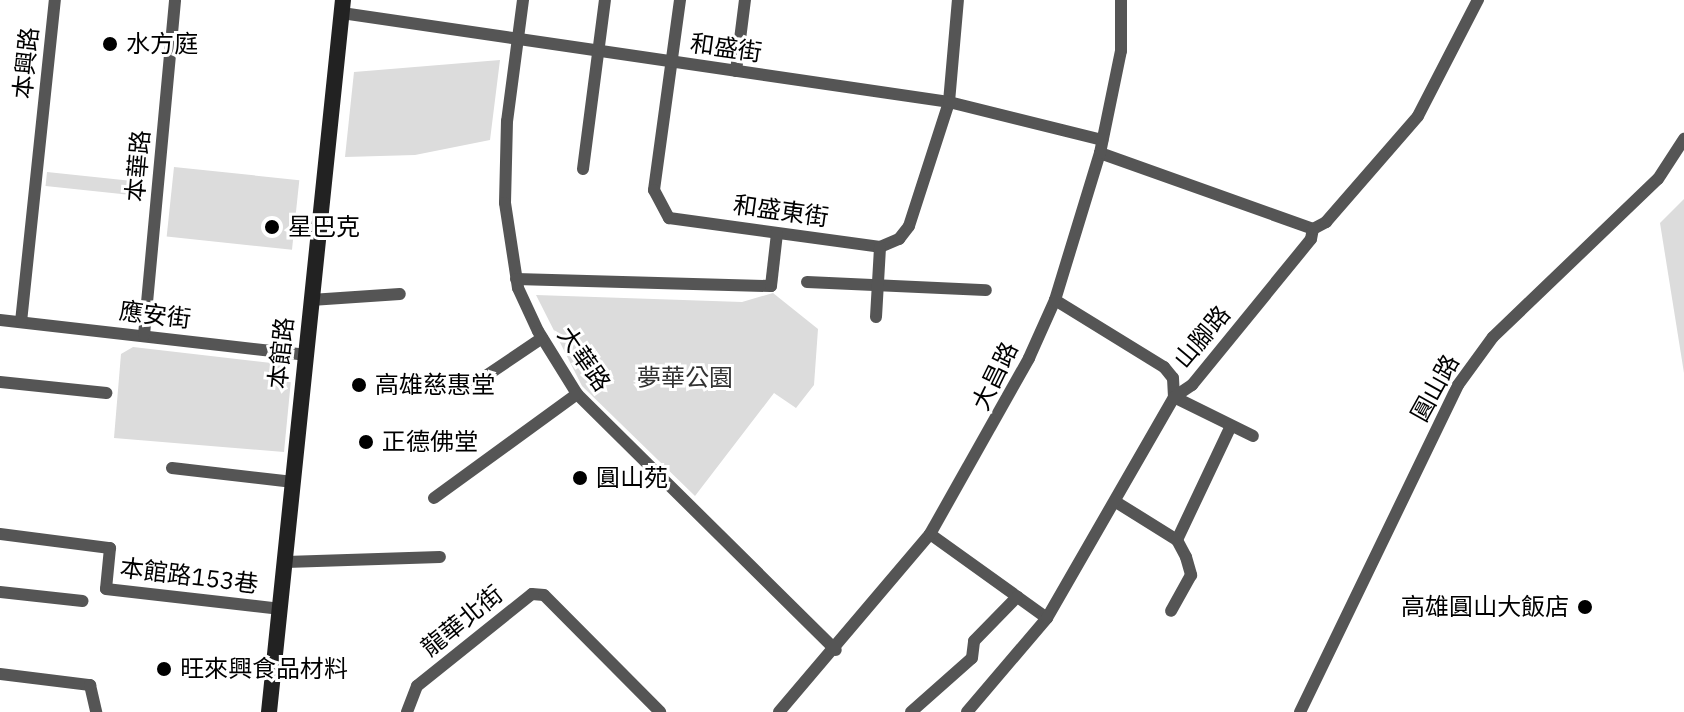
<!DOCTYPE html>
<meta charset="utf-8">
<style>
body{margin:0}
#map{position:relative;width:1684px;height:712px;overflow:hidden;background:#fff;font-family:"IBM Plex Sans","Noto Sans TC",sans-serif}
div>[style]{position:absolute}
[style*='--x']{left:calc(var(--x)*1px);top:calc(var(--y)*1px);width:calc(var(--w)*1px);rotate:calc(var(--a)*1deg)}
.green>*{inset:0;background:#dcdcdc;transform-origin:0 0}
.street>*{height:12px;margin:-6px;padding:0 6px;transform-origin:6px;border-radius:6px;background:#555}
.secondary>*{height:16px;margin:-8px;padding:0 8px;transform-origin:8px;border-radius:8px;background:#222}
.dots>*{width:22px;height:22px;translate:-50% -50%;box-sizing:border-box;border:4px solid #fff;border-radius:50%}
span{translate:-50% -50%;white-space:nowrap;text-align:center;line-height:1.15;-webkit-text-stroke:6px #fff;paint-order:stroke}
.poi-label{font-size:24px;color:#000}
.left{translate:0 -50%;text-align:left}
.right{translate:-100% -50%;text-align:right}
.street-label{font-size:24px;color:#000}
.park-label{font-size:24px;color:#333}
</style>
<div id="map">
<div class="green">
<i style="clip-path:polygon(500px 60px,490px 140px,415px 155px,345px 157px,354px 72px)"></i>
<i style="left:174px;top:167px;width:126px;height:70px;rotate:6deg"></i>
<i style="left:47px;top:172px;width:93px;height:14px;rotate:6deg"></i>
<i style="clip-path:polygon(1684px 199px,1684px 373px,1660px 223px)"></i>
<i style="clip-path:polygon(773px 293px,818px 329px,814px 385px,796px 408px,774px 393px,695px 496px,582px 386px,536px 295px,742px 302px)"></i>
<i style="clip-path:polygon(133px 347px,280px 364px,291px 380px,284px 452px,114px 438px,121px 354px)"></i>
</div>
<div class="street">
<i style="--x:523;--y:0;--w:122;--a:97.5"></i>
<i style="--x:507;--y:121;--w:82;--a:91.4"></i>
<i style="--x:505;--y:203;--w:86;--a:81.3"></i>
<i style="--x:518;--y:288;--w:47;--a:65.1"></i>
<i style="--x:538;--y:331;--w:74;--a:58.2"></i>
<i style="--x:577;--y:394;--w:364;--a:44.7"></i>
<i style="--x:680;--y:0;--w:192;--a:97.8"></i>
<i style="--x:654;--y:190;--w:32;--a:62"></i>
<i style="--x:669;--y:218;--w:213;--a:7.8"></i>
<i style="--x:880;--y:247;--w:21;--a:-23"></i>
<i style="--x:899;--y:239;--w:16;--a:-52"></i>
<i style="--x:909;--y:226;--w:130;--a:-72.1"></i>
<i style="--x:949;--y:102;--w:102;--a:-85"></i>
<i style="--x:342;--y:13;--w:613;--a:8.34"></i>
<i style="--x:949;--y:102;--w:158;--a:13.9"></i>
<i style="--x:736;--y:71;--w:72;--a:-82.8"></i>
<i style="--x:1100;--y:153;--w:226;--a:19.6"></i>
<i style="--x:583;--y:169;--w:170;--a:-82.6"></i>
<i style="--x:516;--y:279;--w:255;--a:1.6"></i>
<i style="--x:771;--y:286;--w:53;--a:-83.5"></i>
<i style="--x:807;--y:282;--w:179;--a:2.6"></i>
<i style="--x:311;--y:300;--w:89;--a:-3.9"></i>
<i style="--x:1055;--y:300;--w:128;--a:31.6"></i>
<i style="--x:1164;--y:367;--w:14;--a:51"></i>
<i style="--x:1173;--y:378;--w:19;--a:87"></i>
<i style="--x:876;--y:317;--w:70;--a:-86.7"></i>
<i style="--x:0;--y:320;--w:307;--a:6.5"></i>
<i style="--x:21;--y:322;--w:324;--a:-84"></i>
<i style="--x:144;--y:335;--w:336;--a:-84.7"></i>
<i style="--x:0;--y:382;--w:107;--a:5.9"></i>
<i style="--x:465;--y:390;--w:93;--a:-34"></i>
<i style="--x:1174;--y:397;--w:88;--a:26.3"></i>
<i style="--x:172;--y:468;--w:122;--a:6.6"></i>
<i style="--x:434;--y:498;--w:177;--a:-36"></i>
<i style="--x:1116;--y:502;--w:72;--a:31.9"></i>
<i style="--x:1177;--y:540;--w:19;--a:62"></i>
<i style="--x:1186;--y:557;--w:19;--a:74"></i>
<i style="--x:1191;--y:575;--w:41;--a:119.1"></i>
<i style="--x:0;--y:534;--w:111;--a:7.3"></i>
<i style="--x:110;--y:548;--w:41;--a:95.6"></i>
<i style="--x:106;--y:589;--w:176;--a:6.5"></i>
<i style="--x:930;--y:534;--w:144;--a:35.7"></i>
<i style="--x:1177;--y:540;--w:126;--a:-64.7"></i>
<i style="--x:286;--y:562;--w:154;--a:-1.9"></i>
<i style="--x:0;--y:592;--w:83;--a:6.2"></i>
<i style="--x:0;--y:674;--w:91;--a:7"></i>
<i style="--x:90;--y:685;--w:28;--a:77"></i>
<i style="--x:407;--y:712;--w:28;--a:-69"></i>
<i style="--x:417;--y:686;--w:147;--a:-38.7"></i>
<i style="--x:532;--y:594;--w:12;--a:5"></i>
<i style="--x:544;--y:595;--w:165;--a:45.2"></i>
<i style="--x:779;--y:712;--w:233;--a:-49.7"></i>
<i style="--x:930;--y:534;--w:202;--a:-60.6"></i>
<i style="--x:1029;--y:358;--w:64;--a:-65.9"></i>
<i style="--x:1055;--y:300;--w:154;--a:-73"></i>
<i style="--x:1100;--y:153;--w:104;--a:-78.4"></i>
<i style="--x:1121;--y:51;--w:51;--a:-90"></i>
<i style="--x:911;--y:712;--w:81;--a:-41.5"></i>
<i style="--x:972;--y:658;--w:17;--a:-83"></i>
<i style="--x:974;--y:641;--w:62;--a:-45.7"></i>
<i style="--x:967;--y:712;--w:123;--a:-49.6"></i>
<i style="--x:1047;--y:618;--w:255;--a:-60.1"></i>
<i style="--x:1174;--y:397;--w:22;--a:-34"></i>
<i style="--x:1192;--y:385;--w:188;--a:-50.8"></i>
<i style="--x:1311;--y:239;--w:10;--a:-79"></i>
<i style="--x:1313;--y:229;--w:15;--a:-28"></i>
<i style="--x:1326;--y:222;--w:140;--a:-49"></i>
<i style="--x:1418;--y:116;--w:131;--a:-62.7"></i>
<i style="--x:1300;--y:712;--w:363;--a:-64.2"></i>
<i style="--x:1458;--y:385;--w:59;--a:-53.9"></i>
<i style="--x:1493;--y:337;--w:228;--a:-43.8"></i>
<i style="--x:1658;--y:179;--w:48;--a:-57"></i>
</div>
<div class="secondary">
<i style="--x:269;--y:712;--w:716;--a:-84.07"></i>
</div>
<div class="dots">
<i style="left:110px;top:44px;background:#000"></i>
<i style="left:272px;top:227px;background:#000"></i>
<i style="left:359px;top:385px;background:#000"></i>
<i style="left:366px;top:442px;background:#000"></i>
<i style="left:580px;top:478px;background:#000"></i>
<i style="left:1585px;top:607px;background:#000"></i>
<i style="left:164px;top:669px;background:#000"></i>
</div>
<div class="poi-label">
<span class="left" style="left:126px;top:44px">水方庭</span>
<span class="left" style="left:288px;top:227px">星巴克</span>
<span class="left" style="left:375px;top:385px">高雄慈惠堂</span>
<span class="left" style="left:382px;top:442px">正德佛堂</span>
<span class="left" style="left:596px;top:478px">圓山苑</span>
<span class="right" style="left:1569px;top:607px">高雄圓山大飯店</span>
<span class="left" style="left:180px;top:669px">旺來興食品材料</span>
</div>
<div class="street-label">
<span style="left:726px;top:48px;rotate:8deg">和盛街</span>
<span style="left:26px;top:63px;rotate:-84deg">本興路</span>
<span style="left:138px;top:166px;rotate:-85deg">本華路</span>
<span style="left:781px;top:211px;rotate:8deg">和盛東街</span>
<span style="left:155px;top:315px;rotate:7deg">應安街</span>
<span style="left:1202px;top:337px;rotate:-50deg">山腳路</span>
<span style="left:281px;top:353px;rotate:-84deg">本館路</span>
<span style="left:584px;top:359px;rotate:55deg">大華路</span>
<span style="left:995px;top:376px;rotate:-64deg">大昌路</span>
<span style="left:1435px;top:388px;rotate:-61deg">圓山路</span>
<span style="left:189px;top:576px;rotate:7deg">本館路153巷</span>
<span style="left:462px;top:621px;rotate:-39deg">龍華北街</span>
</div>
<div class="park-label">
<span style="left:685px;top:378px">夢華公園</span>
</div>
</div>
